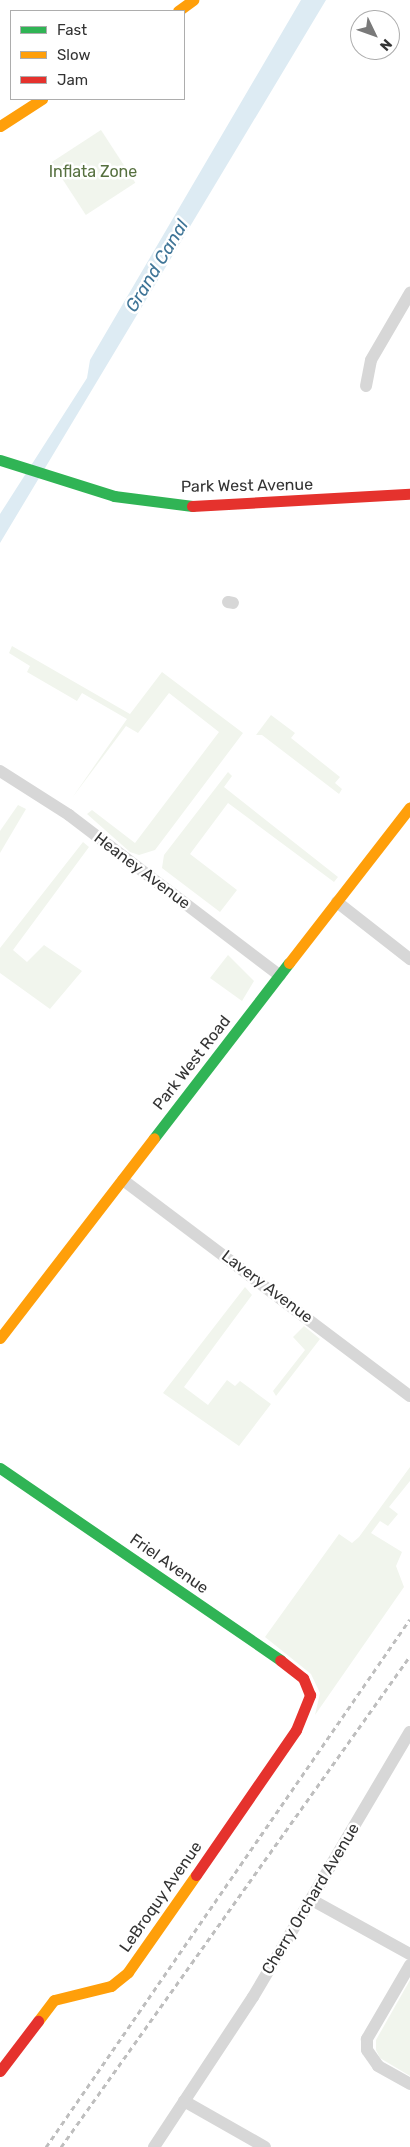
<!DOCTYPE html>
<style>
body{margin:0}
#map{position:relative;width:410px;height:2147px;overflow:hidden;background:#fff;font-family:Rubik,sans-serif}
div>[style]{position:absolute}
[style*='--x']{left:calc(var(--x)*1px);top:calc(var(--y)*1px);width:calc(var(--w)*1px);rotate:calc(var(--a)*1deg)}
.green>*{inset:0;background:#f1f5ed;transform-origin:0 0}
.water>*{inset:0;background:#ddebf3}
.street>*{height:12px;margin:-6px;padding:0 6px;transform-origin:6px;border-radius:6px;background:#d7d7d7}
.fast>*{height:11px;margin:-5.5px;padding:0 5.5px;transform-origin:5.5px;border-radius:5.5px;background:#30b455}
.slow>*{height:11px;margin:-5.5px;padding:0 5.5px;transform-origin:5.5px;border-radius:5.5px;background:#ff9f0a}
.jam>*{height:11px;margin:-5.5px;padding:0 5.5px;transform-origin:5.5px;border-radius:5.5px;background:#e5322d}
.rail>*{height:3px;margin-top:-1.5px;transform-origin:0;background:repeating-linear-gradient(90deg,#bebebe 0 5px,transparent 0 9px)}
span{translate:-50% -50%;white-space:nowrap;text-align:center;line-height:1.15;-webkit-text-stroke:5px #fff;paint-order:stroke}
.park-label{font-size:16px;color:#56703f}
.street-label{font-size:16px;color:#333}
.water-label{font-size:18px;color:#3f7597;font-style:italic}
.legend{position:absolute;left:10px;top:10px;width:175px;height:90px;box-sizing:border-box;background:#fff;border:1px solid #adadad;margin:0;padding:6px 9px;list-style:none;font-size:15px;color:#333}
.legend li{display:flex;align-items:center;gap:10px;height:25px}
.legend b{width:25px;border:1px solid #adadad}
.north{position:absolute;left:350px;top:10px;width:50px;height:50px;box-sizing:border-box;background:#fff;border:1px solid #adadad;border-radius:50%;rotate:132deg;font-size:14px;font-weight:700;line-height:20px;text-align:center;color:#333}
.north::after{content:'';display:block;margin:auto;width:18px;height:22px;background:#7a7a7a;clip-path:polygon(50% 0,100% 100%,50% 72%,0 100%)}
</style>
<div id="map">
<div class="green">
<i style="left:101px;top:130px;width:63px;height:59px;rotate:57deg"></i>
<i style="clip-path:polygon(12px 646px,130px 714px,162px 672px,243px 733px,155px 850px,139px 855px,130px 852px,87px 814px,92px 810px,135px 843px,219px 732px,169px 693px,138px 733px,126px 726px,72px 798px,127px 719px,82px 693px,77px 701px,27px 672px,30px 666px,9px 653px)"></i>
<i style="clip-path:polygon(271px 715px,295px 733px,291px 738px,340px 777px,335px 783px,342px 789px,339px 794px,262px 735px,256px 735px)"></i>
<i style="clip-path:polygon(228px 772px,232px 776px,224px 787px,338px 877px,334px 882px,228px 803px,190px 854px,237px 890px,220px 912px,162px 868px,164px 855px)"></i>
<i style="clip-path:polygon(18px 805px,26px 809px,0 853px,0 831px)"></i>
<i style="clip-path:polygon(83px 842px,89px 847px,13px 950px,27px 962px,44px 945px,82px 971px,50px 1009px,0 973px,0 948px)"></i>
<i style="clip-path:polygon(228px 955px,254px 981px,242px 1001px,210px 978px)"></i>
<i style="clip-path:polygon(245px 1287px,252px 1295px,184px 1387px,208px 1405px,227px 1380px,235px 1386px,240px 1381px,271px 1404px,239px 1446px,163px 1393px)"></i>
<i style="clip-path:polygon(304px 1326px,320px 1339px,276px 1396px,273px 1391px,305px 1350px,293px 1337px)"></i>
<i style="clip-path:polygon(410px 1467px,410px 1481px,389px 1507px,398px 1514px,388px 1526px,380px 1521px,371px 1533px,402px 1552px,396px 1566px,404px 1587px,315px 1715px,320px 1693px,311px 1674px,265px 1637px,339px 1534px,352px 1543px,359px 1537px)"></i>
<i style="clip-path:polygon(410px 1980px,410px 2076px,380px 2058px,376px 2050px,376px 2040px)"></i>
</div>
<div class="water">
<i style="clip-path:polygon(301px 0,326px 0,0 543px,0 514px,87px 378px,90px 360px)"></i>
</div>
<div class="street">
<i style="--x:366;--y:386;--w:26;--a:-79"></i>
<i style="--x:371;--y:360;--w:78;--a:-59.8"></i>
<i style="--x:228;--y:602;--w:5;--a:11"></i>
<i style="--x:0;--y:771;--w:82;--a:32.5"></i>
<i style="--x:69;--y:815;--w:265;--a:37.3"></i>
<i style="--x:337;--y:902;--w:93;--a:38"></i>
<i style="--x:123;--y:1180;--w:359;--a:37"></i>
<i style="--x:312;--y:1900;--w:112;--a:28.9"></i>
<i style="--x:410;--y:1965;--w:86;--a:120.2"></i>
<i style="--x:367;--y:2039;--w:11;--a:90"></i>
<i style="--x:367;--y:2050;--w:19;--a:55"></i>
<i style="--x:378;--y:2066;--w:37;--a:29"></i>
<i style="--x:184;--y:2101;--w:93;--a:29.6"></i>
<i style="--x:154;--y:2147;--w:180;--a:-56.6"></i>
<i style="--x:253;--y:1997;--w:308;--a:-59.4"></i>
</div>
<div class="fast">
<i style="--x:0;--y:460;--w:120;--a:17.5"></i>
<i style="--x:114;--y:496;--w:79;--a:7.3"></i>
<i style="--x:154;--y:1138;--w:221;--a:-52.4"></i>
<i style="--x:0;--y:1468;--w:340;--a:34.4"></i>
</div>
<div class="slow">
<i style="--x:178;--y:11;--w:19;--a:-36"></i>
<i style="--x:0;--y:126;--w:50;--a:-32.7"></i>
<i style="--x:289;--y:963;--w:197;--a:-52.2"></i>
<i style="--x:0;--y:1338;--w:252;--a:-52.4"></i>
<i style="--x:38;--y:2021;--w:26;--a:-53"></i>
<i style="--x:54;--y:2000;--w:59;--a:-13.8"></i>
<i style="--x:111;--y:1986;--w:22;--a:-39"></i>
<i style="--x:128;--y:1972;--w:118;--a:-55"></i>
</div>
<div class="jam">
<i style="--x:192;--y:506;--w:218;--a:-3.2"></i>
<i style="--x:196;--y:1875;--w:176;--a:-55.4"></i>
<i style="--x:296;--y:1730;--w:38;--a:-68"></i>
<i style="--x:310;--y:1695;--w:18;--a:-112"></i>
<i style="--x:303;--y:1678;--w:29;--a:-142"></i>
<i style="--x:0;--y:2071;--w:63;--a:-52.8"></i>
</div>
<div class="rail">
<i style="--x:46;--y:2147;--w:641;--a:-55.42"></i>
<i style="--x:61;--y:2147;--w:602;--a:-54.6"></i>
</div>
<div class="park-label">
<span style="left:93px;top:172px">Inflata Zone</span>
</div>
<div class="street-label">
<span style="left:247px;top:486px;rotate:-1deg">Park West Avenue</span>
<span style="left:142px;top:871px;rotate:37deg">Heaney Avenue</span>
<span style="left:192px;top:1063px;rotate:-52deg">Park West Road</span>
<span style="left:267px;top:1287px;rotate:37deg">Lavery Avenue</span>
<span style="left:169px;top:1564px;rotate:35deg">Friel Avenue</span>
<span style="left:161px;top:1897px;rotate:-55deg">LeBroquy Avenue</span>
<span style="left:311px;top:1899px;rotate:-59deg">Cherry Orchard Avenue</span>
</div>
<div class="water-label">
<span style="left:157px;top:266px;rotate:-59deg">Grand Canal</span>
</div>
<ul class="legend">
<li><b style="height:6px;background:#30b455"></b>Fast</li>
<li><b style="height:6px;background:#ff9f0a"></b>Slow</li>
<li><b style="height:6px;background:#e5322d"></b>Jam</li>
</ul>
<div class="north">N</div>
</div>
